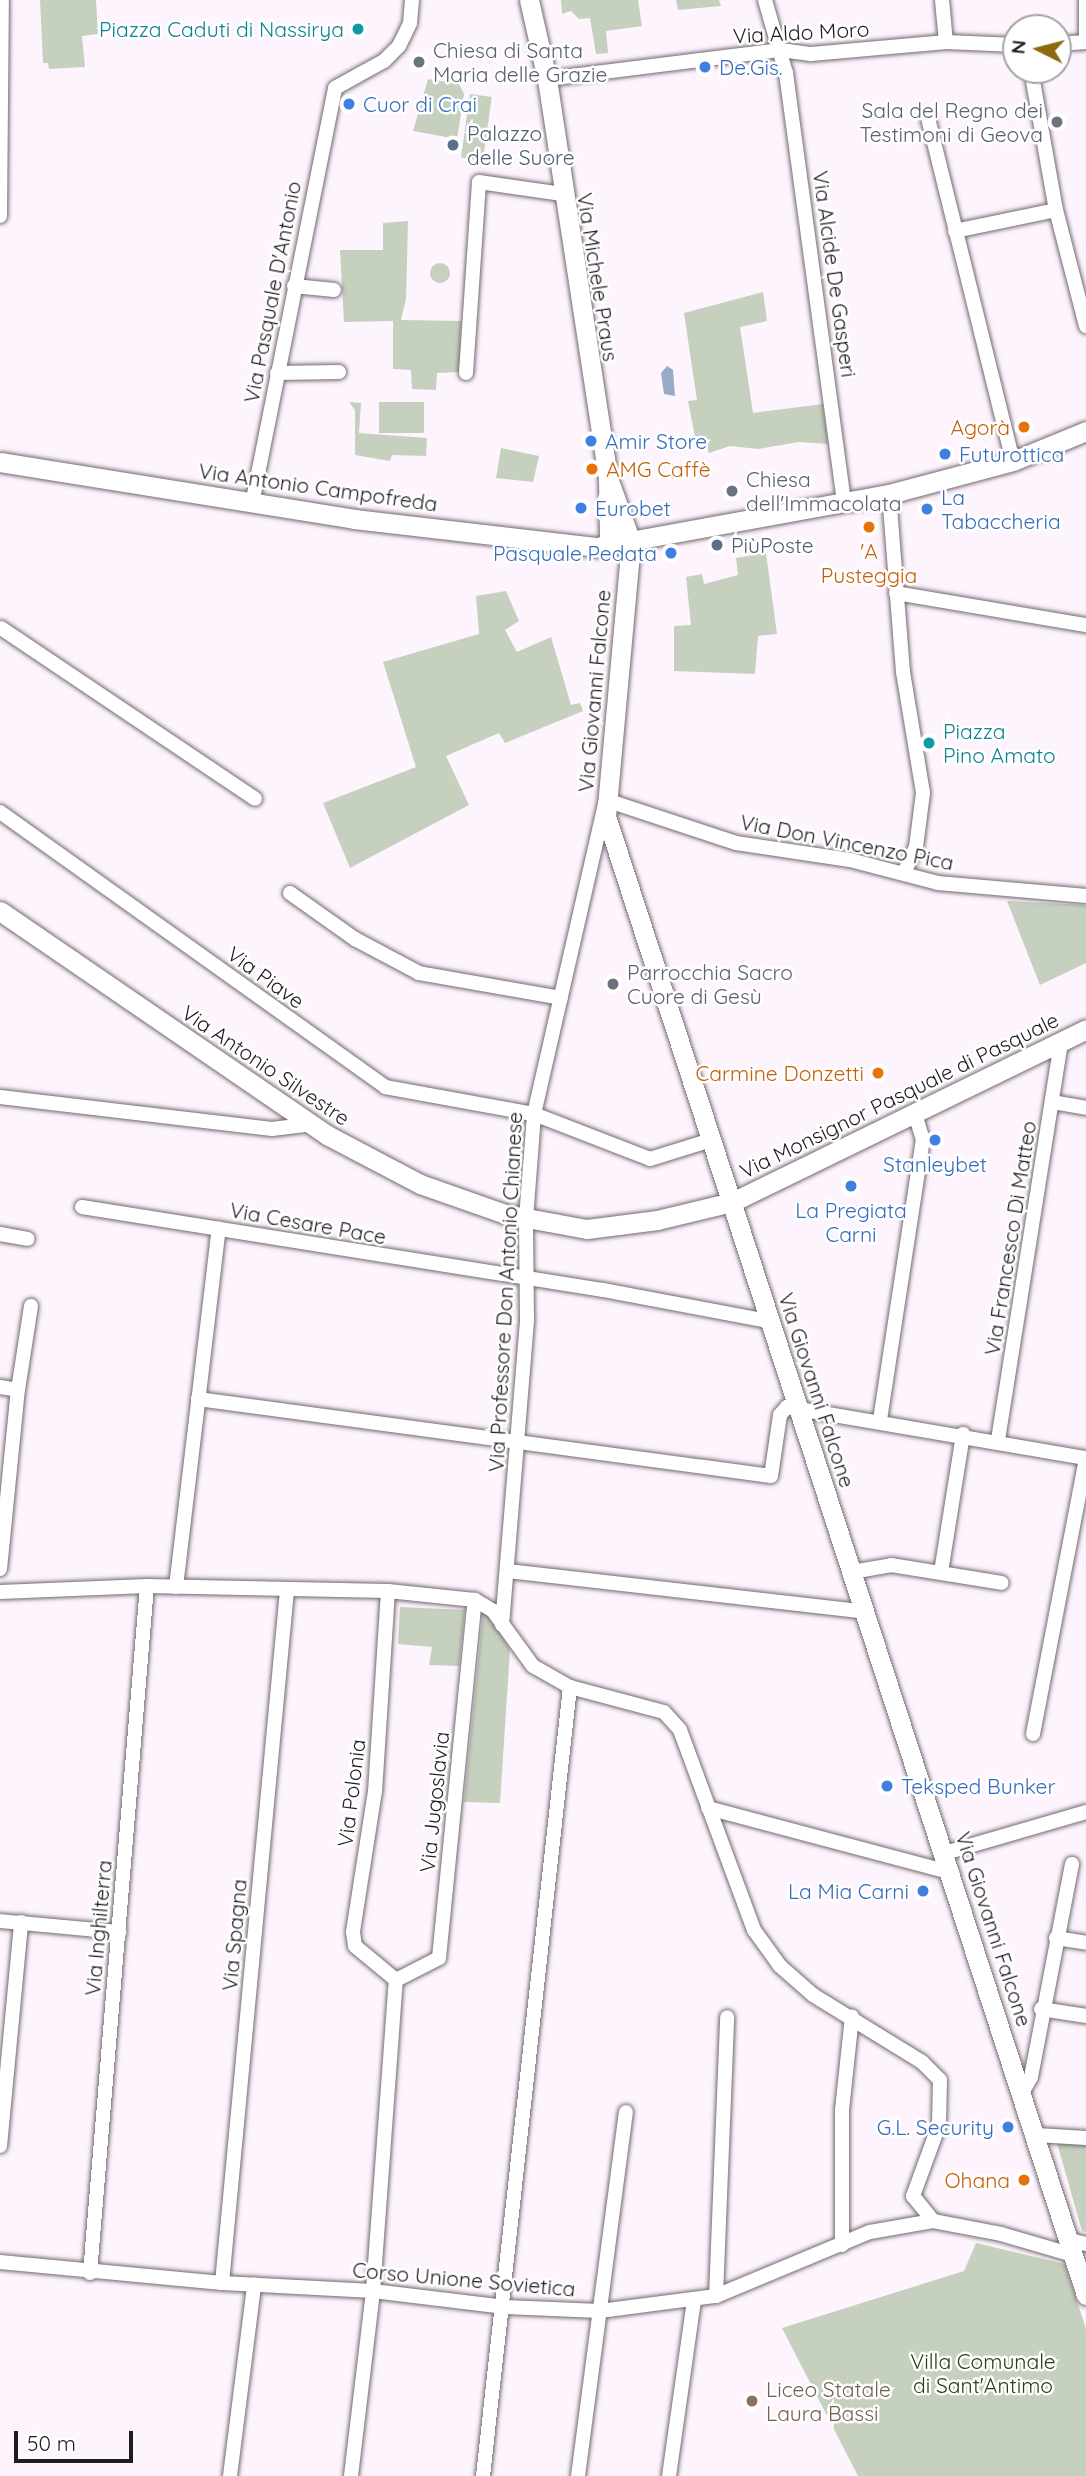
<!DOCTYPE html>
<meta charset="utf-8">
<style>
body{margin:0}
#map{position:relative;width:1086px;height:2476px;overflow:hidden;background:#fef4fe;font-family:Quicksand,sans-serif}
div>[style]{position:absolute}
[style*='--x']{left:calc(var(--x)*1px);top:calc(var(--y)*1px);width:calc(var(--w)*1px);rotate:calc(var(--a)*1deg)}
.green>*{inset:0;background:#c5d0be;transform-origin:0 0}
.round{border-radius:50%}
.water>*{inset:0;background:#97acc4}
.roads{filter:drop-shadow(0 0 2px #726971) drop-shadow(0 0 2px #726971)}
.street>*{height:14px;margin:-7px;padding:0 7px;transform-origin:7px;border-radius:7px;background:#fff}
.secondary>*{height:19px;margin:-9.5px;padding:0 9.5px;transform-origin:9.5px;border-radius:9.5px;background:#fff}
.dots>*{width:19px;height:19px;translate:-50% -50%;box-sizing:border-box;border:4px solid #fff;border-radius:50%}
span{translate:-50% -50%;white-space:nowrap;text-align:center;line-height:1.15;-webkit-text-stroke:5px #fff;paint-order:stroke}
.culture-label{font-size:21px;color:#0d838f}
.right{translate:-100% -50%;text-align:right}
.left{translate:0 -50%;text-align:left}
.street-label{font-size:21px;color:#1f1b1f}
.worship-label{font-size:21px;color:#5b616d}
.shop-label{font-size:21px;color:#366cbe}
.service-label{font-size:21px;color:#4e5e75}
.food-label{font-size:21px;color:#c56008}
.park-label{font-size:21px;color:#283f16}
.education-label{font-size:21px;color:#785e54}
.north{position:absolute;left:1002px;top:14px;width:70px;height:70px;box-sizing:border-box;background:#fff;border:2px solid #a5a4a5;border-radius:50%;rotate:276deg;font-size:19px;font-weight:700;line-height:28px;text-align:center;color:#1f1b1f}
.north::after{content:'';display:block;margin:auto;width:24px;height:32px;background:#8d6a0d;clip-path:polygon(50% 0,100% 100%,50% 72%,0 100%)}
.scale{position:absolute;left:14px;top:2431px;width:119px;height:32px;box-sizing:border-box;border:4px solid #1f1b1f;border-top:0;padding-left:9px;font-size:21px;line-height:24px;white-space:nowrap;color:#1f1b1f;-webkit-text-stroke:5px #fff;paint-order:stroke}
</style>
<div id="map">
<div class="green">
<i style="clip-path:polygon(40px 0,96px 0,98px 34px,82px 36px,85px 67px,49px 69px,48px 63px,43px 63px)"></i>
<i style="clip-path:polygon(561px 0,638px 0,642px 26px,606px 31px,608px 53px,596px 54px,590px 18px,579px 19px,571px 11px,562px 14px)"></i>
<i style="clip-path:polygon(676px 0,719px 0,721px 6px,678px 10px)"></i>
<i style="clip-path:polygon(428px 79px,459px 84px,464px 94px,457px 139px,413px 131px)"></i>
<i style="left:470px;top:94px;width:22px;height:64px;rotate:8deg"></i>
<i style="clip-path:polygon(408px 221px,406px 299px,401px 320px,461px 321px,459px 372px,437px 373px,436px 390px,412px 389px,411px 370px,393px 369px,393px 321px,344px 322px,340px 250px,383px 250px,383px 223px)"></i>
<i class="round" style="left:430px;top:263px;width:20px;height:20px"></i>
<i style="clip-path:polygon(763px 292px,767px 321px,740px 327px,753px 413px,823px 404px,828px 444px,799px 442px,758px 449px,730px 446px,709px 453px,707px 447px,697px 447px,688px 401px,697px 400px,684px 313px)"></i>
<i style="clip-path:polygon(349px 402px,361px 403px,359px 433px,427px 438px,426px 456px,392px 455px,390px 461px,355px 455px,355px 410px)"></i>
<i style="left:379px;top:402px;width:45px;height:31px"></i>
<i style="clip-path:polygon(501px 448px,539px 456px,533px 482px,496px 478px)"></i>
<i style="clip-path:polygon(766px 553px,777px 634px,758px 636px,755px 674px,674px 671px,674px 626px,691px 625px,686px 577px,702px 574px,704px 584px,738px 575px,736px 558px)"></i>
<i style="clip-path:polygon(506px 591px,519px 621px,505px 630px,517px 652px,551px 637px,571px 705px,580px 703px,583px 711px,505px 743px,499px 733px,446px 756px,469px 805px,350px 868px,323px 803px,416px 767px,383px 662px,479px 634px,476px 596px)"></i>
<i style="clip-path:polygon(1007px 901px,1086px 905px,1086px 963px,1040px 985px)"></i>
<i style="clip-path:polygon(400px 1607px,465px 1610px,459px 1666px,429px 1665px,432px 1647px,398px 1644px)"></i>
<i style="clip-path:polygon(483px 1613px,488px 1613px,510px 1650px,500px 1803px,464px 1802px)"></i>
<i style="clip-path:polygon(1057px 2143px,1086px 2145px,1086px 2232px,1082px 2231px)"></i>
<i style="clip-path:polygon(976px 2243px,1065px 2264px,1086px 2329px,1086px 2476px,858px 2476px,782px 2328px,964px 2271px)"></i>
</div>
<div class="water">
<i style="clip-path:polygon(667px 366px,673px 370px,675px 396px,664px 394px,661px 373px)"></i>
</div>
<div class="roads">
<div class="street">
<i style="--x:765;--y:0;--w:76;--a:74"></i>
<i style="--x:786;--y:73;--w:434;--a:82.3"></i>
<i style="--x:942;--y:0;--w:42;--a:84.6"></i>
<i style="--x:1086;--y:42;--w:42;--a:-90"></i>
<i style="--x:1058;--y:44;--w:28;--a:-4"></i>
<i style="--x:1031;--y:70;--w:142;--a:79.9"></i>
<i style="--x:1056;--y:210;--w:120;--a:75.5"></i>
<i style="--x:547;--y:79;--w:236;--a:-7.1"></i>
<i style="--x:781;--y:50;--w:30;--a:8"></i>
<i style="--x:811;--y:54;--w:136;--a:-5.1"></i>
<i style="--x:946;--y:42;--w:70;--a:2.5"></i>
<i style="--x:928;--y:118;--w:353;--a:76.1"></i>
<i style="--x:0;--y:216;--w:216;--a:-89.5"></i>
<i style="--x:955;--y:231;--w:103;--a:-11.7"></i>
<i style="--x:294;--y:286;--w:40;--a:5.7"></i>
<i style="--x:277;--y:373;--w:62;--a:-0.9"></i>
<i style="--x:466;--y:373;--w:191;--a:-86.1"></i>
<i style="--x:479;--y:182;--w:84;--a:8.2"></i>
<i style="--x:889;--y:494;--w:179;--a:85.5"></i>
<i style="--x:903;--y:672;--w:123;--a:80.6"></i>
<i style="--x:923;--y:793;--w:54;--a:97.4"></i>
<i style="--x:916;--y:847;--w:29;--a:115"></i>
<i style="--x:252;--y:504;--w:424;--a:-78.7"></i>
<i style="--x:335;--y:88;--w:56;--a:-28.9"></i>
<i style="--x:384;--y:61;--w:21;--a:-45"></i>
<i style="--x:399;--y:46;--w:25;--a:-64"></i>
<i style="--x:410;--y:23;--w:23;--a:-85"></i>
<i style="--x:896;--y:593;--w:193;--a:9.6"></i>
<i style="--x:1;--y:628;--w:306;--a:33.9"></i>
<i style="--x:0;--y:812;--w:473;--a:35.5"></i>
<i style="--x:385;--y:1087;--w:151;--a:10.3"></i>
<i style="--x:534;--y:1114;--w:124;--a:21.2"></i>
<i style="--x:650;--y:1159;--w:64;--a:-17.3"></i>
<i style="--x:290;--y:893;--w:80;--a:35.3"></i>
<i style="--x:355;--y:939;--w:72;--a:28"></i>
<i style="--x:419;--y:973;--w:144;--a:10"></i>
<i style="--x:0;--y:1097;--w:274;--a:6.7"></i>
<i style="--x:272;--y:1129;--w:39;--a:-7"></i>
<i style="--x:1053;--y:1102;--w:34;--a:10"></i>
<i style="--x:82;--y:1207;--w:528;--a:9.05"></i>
<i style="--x:603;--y:1290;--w:172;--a:10.7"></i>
<i style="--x:0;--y:1234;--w:28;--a:10"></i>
<i style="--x:0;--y:1387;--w:18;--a:9"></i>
<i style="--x:198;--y:1399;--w:578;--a:7.65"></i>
<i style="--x:771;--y:1476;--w:62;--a:-81.6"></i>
<i style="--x:780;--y:1415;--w:11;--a:-49"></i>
<i style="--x:787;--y:1407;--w:303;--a:9.7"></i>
<i style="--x:880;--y:1420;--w:283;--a:-81.3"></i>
<i style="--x:923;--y:1140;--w:28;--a:-107"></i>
<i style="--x:998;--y:1440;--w:403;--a:-81"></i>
<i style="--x:0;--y:1569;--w:180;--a:-84.3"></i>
<i style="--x:18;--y:1390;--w:85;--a:-81.2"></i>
<i style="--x:508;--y:1571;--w:360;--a:6.5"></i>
<i style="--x:852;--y:1572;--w:40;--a:-10"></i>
<i style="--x:891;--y:1565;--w:112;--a:9.2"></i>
<i style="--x:941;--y:1572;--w:140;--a:-80.9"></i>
<i style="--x:176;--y:1587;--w:361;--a:-83.2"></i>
<i style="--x:388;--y:1591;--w:200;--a:93.7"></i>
<i style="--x:375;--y:1791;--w:143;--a:98.9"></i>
<i style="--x:353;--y:1932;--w:14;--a:82"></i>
<i style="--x:355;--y:1946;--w:53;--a:39.7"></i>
<i style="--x:0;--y:1592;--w:147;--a:-2.3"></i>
<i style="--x:147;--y:1586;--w:241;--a:1.2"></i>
<i style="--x:388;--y:1591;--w:87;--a:5.9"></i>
<i style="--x:475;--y:1600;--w:21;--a:31"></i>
<i style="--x:493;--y:1611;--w:68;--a:54"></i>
<i style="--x:533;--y:1666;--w:43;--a:29.6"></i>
<i style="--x:570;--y:1687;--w:97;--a:14.9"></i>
<i style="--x:664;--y:1712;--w:24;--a:48"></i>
<i style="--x:680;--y:1730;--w:213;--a:69.7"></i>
<i style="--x:754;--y:1930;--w:44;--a:54.2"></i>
<i style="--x:780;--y:1966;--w:44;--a:41.3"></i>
<i style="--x:813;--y:1995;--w:128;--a:31.6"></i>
<i style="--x:922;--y:2062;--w:25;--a:45"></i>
<i style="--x:940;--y:2080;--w:45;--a:91.3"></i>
<i style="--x:939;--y:2125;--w:76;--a:110.1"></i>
<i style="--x:913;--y:2196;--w:32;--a:51"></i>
<i style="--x:502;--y:1625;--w:307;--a:-85.3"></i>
<i style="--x:527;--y:1319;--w:100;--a:-90.6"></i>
<i style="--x:526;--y:1219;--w:105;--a:-85.6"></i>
<i style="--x:534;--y:1114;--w:322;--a:-77.1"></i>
<i style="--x:606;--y:800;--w:137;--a:18.3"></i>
<i style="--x:736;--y:843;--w:115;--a:8.5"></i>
<i style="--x:850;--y:860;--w:91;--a:14.6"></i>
<i style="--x:938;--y:883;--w:149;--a:5"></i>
<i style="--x:1033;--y:1734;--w:281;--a:-79.1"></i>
<i style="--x:708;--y:1808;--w:253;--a:14.9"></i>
<i style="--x:945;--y:1853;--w:147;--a:-16.2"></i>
<i style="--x:0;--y:1921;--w:120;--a:5.3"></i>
<i style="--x:1056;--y:1938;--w:30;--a:9"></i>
<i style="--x:396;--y:1980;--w:48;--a:-27.1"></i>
<i style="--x:439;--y:1958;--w:360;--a:-84.3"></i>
<i style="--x:1041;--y:2009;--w:46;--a:8.8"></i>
<i style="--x:1023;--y:2091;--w:16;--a:-60"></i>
<i style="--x:1031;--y:2077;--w:217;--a:-79.1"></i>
<i style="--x:1037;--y:2135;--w:49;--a:3.5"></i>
<i style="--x:0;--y:2146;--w:225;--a:-84.6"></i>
<i style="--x:1069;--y:2240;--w:17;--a:13"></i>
<i style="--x:842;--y:2245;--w:135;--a:-90"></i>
<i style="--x:842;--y:2110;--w:94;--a:-83.9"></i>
<i style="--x:0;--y:2262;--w:223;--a:5.4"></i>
<i style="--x:222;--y:2283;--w:151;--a:3"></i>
<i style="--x:373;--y:2291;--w:133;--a:6.9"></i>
<i style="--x:505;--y:2307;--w:95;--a:2.4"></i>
<i style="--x:600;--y:2311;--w:117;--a:-7.4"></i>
<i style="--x:716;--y:2296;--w:167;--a:-22.6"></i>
<i style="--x:870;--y:2232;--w:64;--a:-9.9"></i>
<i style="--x:933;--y:2221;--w:69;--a:10.8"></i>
<i style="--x:1001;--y:2234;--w:75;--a:16.3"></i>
<i style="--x:90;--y:2273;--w:689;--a:-85.26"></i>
<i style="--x:222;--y:2283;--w:696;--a:-84.64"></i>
<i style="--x:716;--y:2296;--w:279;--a:-87.7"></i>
<i style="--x:230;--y:2476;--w:193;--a:-82.8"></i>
<i style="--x:351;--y:2476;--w:186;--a:-83.2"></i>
<i style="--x:373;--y:2291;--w:312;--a:-85.8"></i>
<i style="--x:483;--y:2476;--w:794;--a:-83.71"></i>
<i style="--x:578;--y:2476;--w:367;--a:-82.5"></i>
<i style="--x:669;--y:2476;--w:177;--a:-81.9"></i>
</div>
<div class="secondary">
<i style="--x:529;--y:0;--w:81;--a:77.2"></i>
<i style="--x:547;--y:79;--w:404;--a:81.3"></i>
<i style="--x:608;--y:478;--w:60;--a:89"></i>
<i style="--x:609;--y:538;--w:9;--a:117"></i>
<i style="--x:0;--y:462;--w:359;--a:9.1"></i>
<i style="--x:354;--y:519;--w:245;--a:6.6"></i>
<i style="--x:597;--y:547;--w:297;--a:-10.3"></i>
<i style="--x:889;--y:494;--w:128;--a:-14.9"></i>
<i style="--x:1013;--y:461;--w:79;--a:-22.3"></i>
<i style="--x:608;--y:478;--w:68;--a:70.2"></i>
<i style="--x:631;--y:542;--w:275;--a:95.2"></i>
<i style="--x:606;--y:816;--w:1555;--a:72.02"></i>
<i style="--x:0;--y:911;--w:396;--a:34.4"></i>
<i style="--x:327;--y:1135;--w:105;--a:27.8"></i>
<i style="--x:420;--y:1184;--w:90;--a:19.4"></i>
<i style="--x:505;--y:1214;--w:83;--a:10.4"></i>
<i style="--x:587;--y:1229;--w:71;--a:-7.3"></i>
<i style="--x:657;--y:1220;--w:77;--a:-13.5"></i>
<i style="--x:732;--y:1202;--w:394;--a:-26"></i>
</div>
</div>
<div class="dots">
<i style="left:358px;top:29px;background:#0f9aa8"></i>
<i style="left:419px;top:62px;background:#6b7280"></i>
<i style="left:705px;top:67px;background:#3f7fe0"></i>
<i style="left:349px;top:104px;background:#3f7fe0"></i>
<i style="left:1057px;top:122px;background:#6b7280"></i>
<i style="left:453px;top:145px;background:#5c6f8a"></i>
<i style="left:1024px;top:427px;background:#e8710a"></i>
<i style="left:591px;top:441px;background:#3f7fe0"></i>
<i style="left:945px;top:454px;background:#3f7fe0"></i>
<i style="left:592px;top:469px;background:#e8710a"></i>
<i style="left:732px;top:491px;background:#6b7280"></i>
<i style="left:581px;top:508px;background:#3f7fe0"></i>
<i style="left:927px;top:509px;background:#3f7fe0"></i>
<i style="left:869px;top:527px;background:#e8710a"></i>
<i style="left:717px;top:545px;background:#5c6f8a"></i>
<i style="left:671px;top:553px;background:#3f7fe0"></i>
<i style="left:929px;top:743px;background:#0f9aa8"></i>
<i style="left:613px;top:984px;background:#6b7280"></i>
<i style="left:878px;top:1073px;background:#e8710a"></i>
<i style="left:935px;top:1140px;background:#3f7fe0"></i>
<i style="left:851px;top:1186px;background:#3f7fe0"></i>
<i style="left:887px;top:1786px;background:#3f7fe0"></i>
<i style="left:923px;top:1891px;background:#3f7fe0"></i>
<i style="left:1008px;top:2127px;background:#3f7fe0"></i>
<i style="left:1024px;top:2180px;background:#e8710a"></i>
<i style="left:752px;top:2401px;background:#8d6e63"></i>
</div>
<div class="culture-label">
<span class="right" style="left:344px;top:29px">Piazza Caduti di Nassirya</span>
<span class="left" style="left:943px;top:743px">Piazza<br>Pino Amato</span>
</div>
<div class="street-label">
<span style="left:801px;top:32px;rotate:-3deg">Via Aldo Moro</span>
<span style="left:835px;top:274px;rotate:82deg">Via Alcide De Gasperi</span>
<span style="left:598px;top:277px;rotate:81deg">Via Michele Praus</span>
<span style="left:272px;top:292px;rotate:-79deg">Via Pasquale D'Antonio</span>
<span style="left:318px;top:487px;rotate:8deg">Via Antonio Campofreda</span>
<span style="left:594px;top:691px;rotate:-85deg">Via Giovanni Falcone</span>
<span style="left:847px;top:842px;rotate:11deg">Via Don Vincenzo Pica</span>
<span style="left:266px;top:977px;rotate:36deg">Via Piave</span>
<span style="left:266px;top:1065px;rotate:34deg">Via Antonio Silvestre</span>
<span style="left:899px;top:1095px;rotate:-26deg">Via Monsignor Pasquale di Pasquale</span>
<span style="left:308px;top:1223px;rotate:10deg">Via Cesare Pace</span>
<span style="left:1010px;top:1238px;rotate:-81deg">Via Francesco Di Matteo</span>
<span style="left:505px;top:1292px;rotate:-87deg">Via Professore Don Antonio Chianese</span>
<span style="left:817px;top:1390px;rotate:72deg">Via Giovanni Falcone</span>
<span style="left:351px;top:1793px;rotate:-83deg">Via Polonia</span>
<span style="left:434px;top:1802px;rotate:-84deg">Via Jugoslavia</span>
<span style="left:98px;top:1928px;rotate:-85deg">Via Inghilterra</span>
<span style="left:994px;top:1929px;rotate:72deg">Via Giovanni Falcone</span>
<span style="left:234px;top:1935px;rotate:-85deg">Via Spagna</span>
<span style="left:464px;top:2279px;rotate:5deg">Corso Unione Sovietica</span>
</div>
<div class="worship-label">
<span class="left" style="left:433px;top:62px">Chiesa di Santa<br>Maria delle Grazie</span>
<span class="right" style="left:1043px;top:122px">Sala del Regno dei<br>Testimoni di Geova</span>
<span class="left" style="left:746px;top:491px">Chiesa<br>dell'Immacolata</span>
<span class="left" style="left:627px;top:984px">Parrocchia Sacro<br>Cuore di Gesù</span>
</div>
<div class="shop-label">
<span class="left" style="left:719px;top:67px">De.Gis.</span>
<span class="left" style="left:363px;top:104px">Cuor di Crai</span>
<span class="left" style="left:605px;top:441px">Amir Store</span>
<span class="left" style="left:959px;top:454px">Futurottica</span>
<span class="left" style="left:941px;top:509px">La<br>Tabaccheria</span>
<span class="left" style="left:595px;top:508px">Eurobet</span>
<span class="right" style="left:657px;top:553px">Pasquale Pedata</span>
<span style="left:935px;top:1164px">Stanleybet</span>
<span style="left:851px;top:1222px">La Pregiata<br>Carni</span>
<span class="left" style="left:901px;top:1786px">Teksped Bunker</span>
<span class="right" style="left:909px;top:1891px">La Mia Carni</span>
<span class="right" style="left:994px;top:2127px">G.L. Security</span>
</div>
<div class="service-label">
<span class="left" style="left:467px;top:145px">Palazzo<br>delle Suore</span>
<span class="left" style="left:731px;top:545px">PiùPoste</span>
</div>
<div class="food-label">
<span class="right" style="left:1010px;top:427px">Agorà</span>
<span class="left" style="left:606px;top:469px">AMG Caffè</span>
<span style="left:869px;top:563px">'A<br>Pusteggia</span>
<span class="right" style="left:864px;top:1073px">Carmine Donzetti</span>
<span class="right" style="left:1010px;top:2180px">Ohana</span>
</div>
<div class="park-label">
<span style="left:983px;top:2373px">Villa Comunale<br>di Sant'Antimo</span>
</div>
<div class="education-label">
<span class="left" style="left:766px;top:2401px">Liceo Statale<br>Laura Bassi</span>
</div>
<div class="north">N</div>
<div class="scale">50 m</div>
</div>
